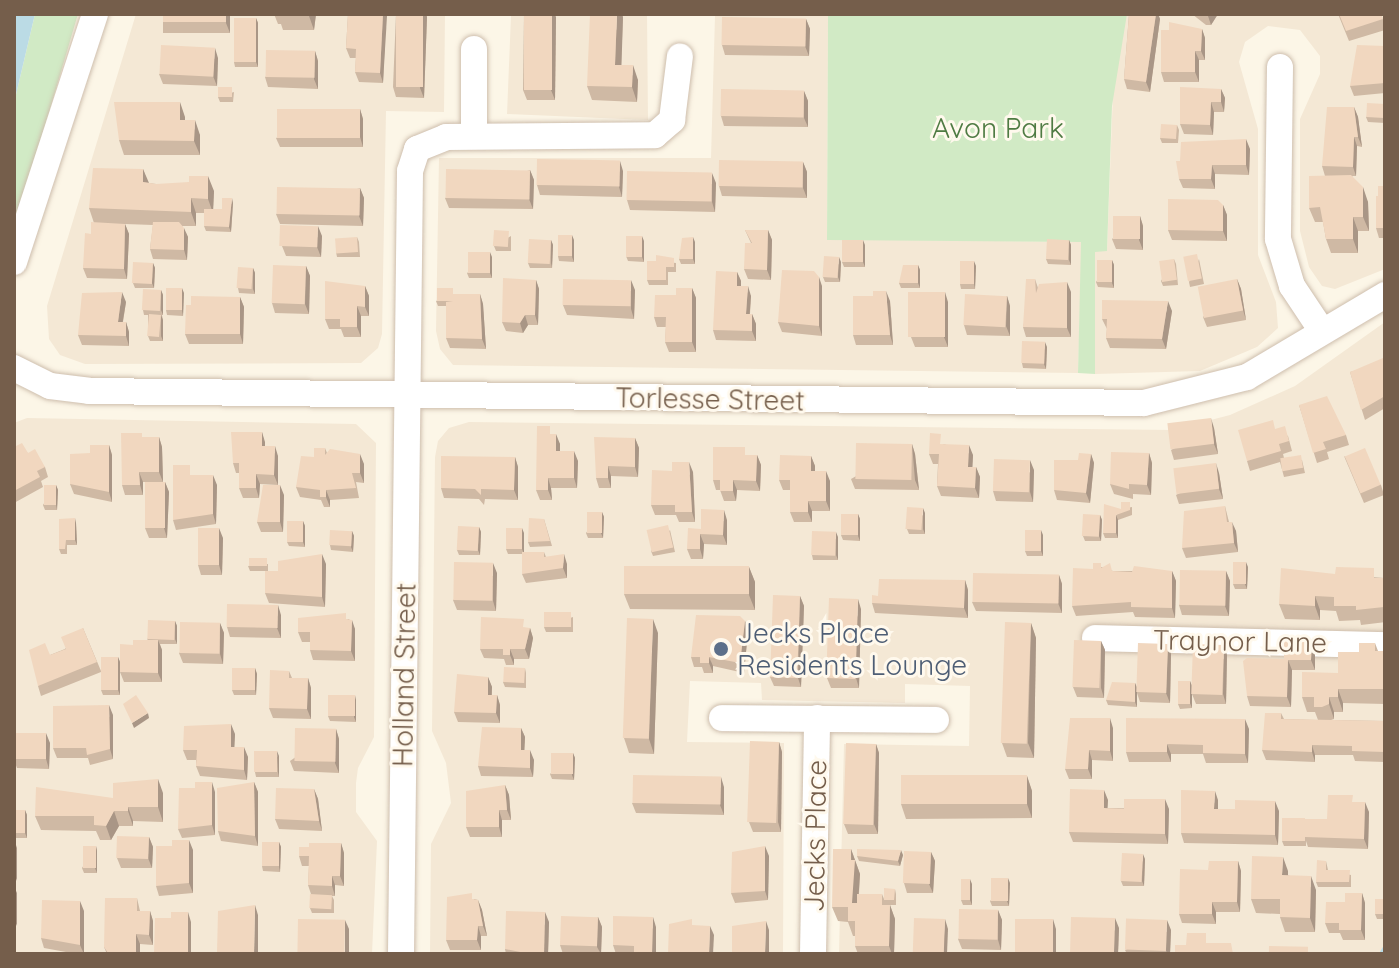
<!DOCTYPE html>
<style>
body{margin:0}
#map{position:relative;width:1399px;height:968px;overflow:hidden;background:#fcf6e7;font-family:Quicksand,sans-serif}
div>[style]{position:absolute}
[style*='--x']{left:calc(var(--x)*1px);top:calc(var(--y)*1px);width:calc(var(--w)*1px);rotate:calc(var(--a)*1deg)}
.residential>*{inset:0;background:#f4e8d5}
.green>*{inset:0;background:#d1eac5}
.water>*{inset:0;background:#bbdbe5}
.stream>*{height:7px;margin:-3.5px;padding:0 3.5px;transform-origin:3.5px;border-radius:3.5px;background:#bbdbe5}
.roads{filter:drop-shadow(0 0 2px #cebead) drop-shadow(0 0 2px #cebead)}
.minor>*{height:26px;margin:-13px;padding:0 13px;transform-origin:13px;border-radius:13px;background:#fff}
.wall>*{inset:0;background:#cfb9a4;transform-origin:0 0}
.shaded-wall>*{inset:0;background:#a99686}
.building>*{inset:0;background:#f1d7bf;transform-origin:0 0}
.dots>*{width:22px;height:22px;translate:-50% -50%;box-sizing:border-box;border:4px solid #fff9ed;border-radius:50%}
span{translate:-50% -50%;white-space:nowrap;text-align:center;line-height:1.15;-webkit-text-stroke:6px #fff9ed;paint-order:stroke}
.park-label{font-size:28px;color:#4f7b43}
.street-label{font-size:28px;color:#755e4b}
.service-label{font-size:28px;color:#4e5e75}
.left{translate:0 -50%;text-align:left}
.frame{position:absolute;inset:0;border:16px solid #755e4b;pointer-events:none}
</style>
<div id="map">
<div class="residential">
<i style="clip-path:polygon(136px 14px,445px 14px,444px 112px,386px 111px,382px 334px,378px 348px,361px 363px,85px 364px,60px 355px,49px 339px,47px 306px)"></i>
<i style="clip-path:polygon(484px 14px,647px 14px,648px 120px,507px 114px,511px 16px)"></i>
<i style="clip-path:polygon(685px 14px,828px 14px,827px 239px,1082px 242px,1078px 373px,453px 365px,440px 349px,436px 331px,439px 158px,711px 158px,715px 16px)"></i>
<i style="clip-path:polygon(1116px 14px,1385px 14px,1385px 269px,1335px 289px,1322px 286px,1309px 267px,1300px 231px,1300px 119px,1320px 74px,1320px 56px,1300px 30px,1268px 26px,1245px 42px,1239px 62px,1258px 129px,1258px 255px,1276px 302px,1278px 328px,1257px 347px,1200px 371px,1095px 374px,1095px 251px,1107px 251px)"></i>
<i style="clip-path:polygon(1385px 322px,1385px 954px,839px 954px,844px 744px,969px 746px,970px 686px,905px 684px,905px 703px,762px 700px,761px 683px,690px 681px,687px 742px,784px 743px,783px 954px,430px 954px,431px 844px,451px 803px,446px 763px,432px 731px,435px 457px,438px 441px,449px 428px,469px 422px,1172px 430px,1230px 415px,1295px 386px)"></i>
<i style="clip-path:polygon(27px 418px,356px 424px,376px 443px,374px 737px,358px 768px,356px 783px,356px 812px,377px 841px,372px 954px,14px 954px,14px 423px)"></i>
</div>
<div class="green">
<i style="clip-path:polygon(35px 14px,78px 14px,14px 231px,14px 103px)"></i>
<i style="clip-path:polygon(828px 14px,1127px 14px,1112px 106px,1107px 251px,1095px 252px,1095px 374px,1078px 373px,1081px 242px,827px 240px)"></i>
</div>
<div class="water">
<i style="clip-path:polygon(14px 14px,35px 14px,14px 103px)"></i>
</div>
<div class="stream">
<i style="--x:1382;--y:954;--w:6;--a:-59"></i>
</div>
<div class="roads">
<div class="minor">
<i style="--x:1280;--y:67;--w:172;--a:90.7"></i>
<i style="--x:1278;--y:239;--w:49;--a:73.4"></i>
<i style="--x:1292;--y:286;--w:54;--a:56.3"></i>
<i style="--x:474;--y:136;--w:87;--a:-90"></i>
<i style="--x:14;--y:262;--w:261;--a:-71.9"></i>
<i style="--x:14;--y:368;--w:40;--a:26.6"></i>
<i style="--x:50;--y:386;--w:39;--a:7"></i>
<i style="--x:89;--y:391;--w:1055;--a:0.65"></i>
<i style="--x:1144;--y:403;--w:106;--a:-14.2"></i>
<i style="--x:1247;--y:377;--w:161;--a:-30.7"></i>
<i style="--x:1095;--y:638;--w:290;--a:1.4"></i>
<i style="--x:722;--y:718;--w:214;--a:0.5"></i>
<i style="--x:401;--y:954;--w:783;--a:-89.34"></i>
<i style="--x:410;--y:171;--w:23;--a:-72"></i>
<i style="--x:417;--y:149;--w:31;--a:-22"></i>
<i style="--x:446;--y:137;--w:209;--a:-0.5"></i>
<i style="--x:655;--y:135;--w:23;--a:-41"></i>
<i style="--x:672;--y:120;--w:64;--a:-82.9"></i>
<i style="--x:813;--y:954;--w:236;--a:-89"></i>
</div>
</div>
<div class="wall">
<i style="left:163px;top:14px;width:67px;height:19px"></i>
<i style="clip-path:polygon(274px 14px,316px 14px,314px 30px,283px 30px,281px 24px,278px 24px)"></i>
<i style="clip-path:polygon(348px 14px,386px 14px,383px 83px,359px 82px,355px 72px,356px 58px,350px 58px,346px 48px)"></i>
<i style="clip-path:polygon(396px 14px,426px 14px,427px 17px,424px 98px,396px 97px,393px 87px)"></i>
<i style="clip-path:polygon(524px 14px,554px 14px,556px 17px,555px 100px,527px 100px,523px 90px)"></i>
<i style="clip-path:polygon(1129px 14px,1158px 14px,1160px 19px,1150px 92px,1127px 89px,1124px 79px)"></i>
<i style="clip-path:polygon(1192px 14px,1218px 14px,1211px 25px,1206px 25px)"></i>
<i style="clip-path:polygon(1338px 14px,1381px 14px,1385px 26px,1385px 30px,1349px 41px)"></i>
<i style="clip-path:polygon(623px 17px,621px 65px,638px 80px,637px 102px,592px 100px,587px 86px)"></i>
<i style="clip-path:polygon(256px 18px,258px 23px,258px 67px,235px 67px,234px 62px)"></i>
<i style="clip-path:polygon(806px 19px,810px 29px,809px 56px,725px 55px,722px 45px)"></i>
<i style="clip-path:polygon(1202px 29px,1205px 38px,1205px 60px,1199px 60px,1199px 82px,1164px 82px,1161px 72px)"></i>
<i style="clip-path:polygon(1385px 46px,1385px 93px,1354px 96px,1350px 86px)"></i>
<i style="clip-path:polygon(315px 51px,318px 61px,318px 89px,268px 87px,265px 77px)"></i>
<i style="clip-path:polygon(218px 58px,217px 86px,163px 84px,159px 74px)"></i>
<i style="clip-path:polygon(1221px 89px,1225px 98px,1224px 112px,1214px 112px,1213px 135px,1184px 134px,1180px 124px)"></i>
<i style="clip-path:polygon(804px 91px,808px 101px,808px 127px,724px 126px,721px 116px)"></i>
<i style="clip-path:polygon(234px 92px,233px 102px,220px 102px,218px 97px)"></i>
<i style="clip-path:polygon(1385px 104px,1385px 123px,1368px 122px,1366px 117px)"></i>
<i style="clip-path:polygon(1354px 107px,1358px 117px,1362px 147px,1357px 146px,1356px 176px,1352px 176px,1368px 202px,1369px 231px,1358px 231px,1358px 253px,1331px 253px,1326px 239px,1323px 222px,1315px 222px,1309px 208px,1325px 176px,1322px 166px)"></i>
<i style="clip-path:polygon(360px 109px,363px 119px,363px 147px,280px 147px,276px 138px)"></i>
<i style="clip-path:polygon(185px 117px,185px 120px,200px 135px,200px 155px,124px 155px,119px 140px)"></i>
<i style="clip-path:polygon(1177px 125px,1179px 130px,1178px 143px,1162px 143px,1160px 138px)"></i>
<i style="clip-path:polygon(1250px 149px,1249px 175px,1215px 174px,1215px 189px,1183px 188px,1179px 179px,1180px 161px)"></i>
<i style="clip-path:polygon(803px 162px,807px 172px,807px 198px,722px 196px,719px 186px)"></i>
<i style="clip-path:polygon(143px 169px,148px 183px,214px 191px,213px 209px,222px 209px,233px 203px,231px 232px,206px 231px,204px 226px,204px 213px,196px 213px,196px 226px,182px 226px,188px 237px,187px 260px,153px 259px,150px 249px,153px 225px,125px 224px,129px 234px,127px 279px,87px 278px,83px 268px,94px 223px,89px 208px)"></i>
<i style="clip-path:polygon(530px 170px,534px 180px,533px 209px,449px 208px,445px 198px)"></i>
<i style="clip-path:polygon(623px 171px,622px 197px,540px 195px,537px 185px)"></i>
<i style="clip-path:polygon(716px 183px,715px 212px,630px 210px,627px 200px)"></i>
<i style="clip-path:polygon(1385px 186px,1385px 238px,1379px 238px,1376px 228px,1378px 196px)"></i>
<i style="clip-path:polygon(360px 188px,364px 198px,363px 226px,280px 224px,276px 214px)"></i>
<i style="clip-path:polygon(1223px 205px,1227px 215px,1227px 241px,1172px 240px,1168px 230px)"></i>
<i style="clip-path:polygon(1140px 216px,1143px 226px,1143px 250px,1116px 249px,1112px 239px)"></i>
<i style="clip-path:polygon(745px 230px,768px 230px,772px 240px,771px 280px,748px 279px,744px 269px,751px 243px)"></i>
<i style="clip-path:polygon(322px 236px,321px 257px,286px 256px,282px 246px)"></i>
<i style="clip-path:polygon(511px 236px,511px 251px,496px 251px,494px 246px)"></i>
<i style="clip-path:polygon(357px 237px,359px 242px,360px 257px,337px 257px,336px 252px)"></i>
<i style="clip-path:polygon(551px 240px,553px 245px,552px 268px,530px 268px,528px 263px)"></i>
<i style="clip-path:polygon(574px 240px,574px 262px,559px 261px,558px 256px)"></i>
<i style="clip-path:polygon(1069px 240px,1071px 245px,1071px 265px,1048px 264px,1046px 259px)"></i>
<i style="clip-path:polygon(644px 241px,644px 262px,628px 261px,626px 256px)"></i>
<i style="clip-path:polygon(695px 242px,695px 264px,681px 264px,679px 259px)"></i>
<i style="clip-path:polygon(865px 245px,865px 267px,844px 267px,842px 262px)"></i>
<i style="clip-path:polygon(492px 257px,492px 278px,469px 278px,467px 273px)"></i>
<i style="clip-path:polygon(1174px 259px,1176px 264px,1178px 285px,1163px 286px,1161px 281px)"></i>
<i style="clip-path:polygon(1199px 259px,1204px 284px,1190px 287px,1189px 282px)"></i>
<i style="clip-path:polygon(1112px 260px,1114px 265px,1114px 288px,1098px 287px,1096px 282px)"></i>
<i style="clip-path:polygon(656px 261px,676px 263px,676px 272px,668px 272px,668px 285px,649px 285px,647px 280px)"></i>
<i style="clip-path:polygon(841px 262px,840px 282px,825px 282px,823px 277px)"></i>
<i style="clip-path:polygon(153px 263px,155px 268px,154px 288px,135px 288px,133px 283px)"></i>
<i style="clip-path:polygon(918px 265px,920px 270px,920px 288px,901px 288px,899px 283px)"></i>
<i style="clip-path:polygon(306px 266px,310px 276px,309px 314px,275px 313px,272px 303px)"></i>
<i style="clip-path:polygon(976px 266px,975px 289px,961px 289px,960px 284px)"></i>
<i style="clip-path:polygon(253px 268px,255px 273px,255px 294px,239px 293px,238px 288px)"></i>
<i style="clip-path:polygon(737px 272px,741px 281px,741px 286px,751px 296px,750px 314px,752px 314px,756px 324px,756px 341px,716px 340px,713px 330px)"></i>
<i style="clip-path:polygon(1035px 279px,1038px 288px,1071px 292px,1071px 337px,1026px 337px,1023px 327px)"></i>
<i style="clip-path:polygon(1237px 279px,1241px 289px,1246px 320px,1207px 327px,1203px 317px)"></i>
<i style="clip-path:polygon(536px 280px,539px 289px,538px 325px,528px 325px,523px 333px,506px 331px,502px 322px)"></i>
<i style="clip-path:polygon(365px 286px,369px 296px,369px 316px,361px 316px,361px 337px,344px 337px,341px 329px,329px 329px,325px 319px)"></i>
<i style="clip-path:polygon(822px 286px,822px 336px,782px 332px,778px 322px)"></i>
<i style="clip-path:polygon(692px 288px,696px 298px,696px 352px,669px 352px,665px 342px,666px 327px,657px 327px,654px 317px,676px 295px)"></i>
<i style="clip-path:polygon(161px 290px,163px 295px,163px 315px,162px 315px,163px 320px,163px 341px,150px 341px,148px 336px,148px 315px,144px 315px,143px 310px)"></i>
<i style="clip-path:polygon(635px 290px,634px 319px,567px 315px,563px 305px)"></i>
<i style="clip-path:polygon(184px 293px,183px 316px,167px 315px,166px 310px)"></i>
<i style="clip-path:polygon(455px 294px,480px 294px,483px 304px,486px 349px,450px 348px,446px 338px,446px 306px,438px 306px,436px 301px)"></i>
<i style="clip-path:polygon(1007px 296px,1010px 306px,1010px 336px,967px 335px,964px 325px)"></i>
<i style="clip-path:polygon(240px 297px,244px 307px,243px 344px,189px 344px,185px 334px,191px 305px)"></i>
<i style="clip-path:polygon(890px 301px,893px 345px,856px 345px,853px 335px)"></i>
<i style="clip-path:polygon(126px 302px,123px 322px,126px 322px,129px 332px,129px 346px,82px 345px,78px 335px)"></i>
<i style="clip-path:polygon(948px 302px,948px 347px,915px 347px,911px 337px)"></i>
<i style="clip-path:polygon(1172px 311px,1166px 349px,1110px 348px,1106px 338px,1107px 329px,1102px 319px)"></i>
<i style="clip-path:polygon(1047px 347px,1046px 369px,1023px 368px,1022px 363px)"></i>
<i style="clip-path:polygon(1385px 363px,1385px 408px,1365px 420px,1350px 372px)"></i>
<i style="clip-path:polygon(1299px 405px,1346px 435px,1349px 445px,1327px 452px,1329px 459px,1317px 463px)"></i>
<i style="clip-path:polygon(1214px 428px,1218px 454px,1174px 460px,1171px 450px)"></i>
<i style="clip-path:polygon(1276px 429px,1288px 436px,1292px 451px,1283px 454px,1284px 458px,1302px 460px,1305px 473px,1284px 477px,1280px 462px,1250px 471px,1247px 461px)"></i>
<i style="clip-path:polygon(262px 432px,265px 446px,278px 456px,278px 485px,260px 484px,259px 498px,243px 498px,239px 488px,239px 473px,236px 473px,233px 463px)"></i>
<i style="clip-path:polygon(553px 434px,560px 444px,560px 451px,578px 461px,577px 488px,551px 488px,552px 500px,540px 500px,536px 490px)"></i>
<i style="clip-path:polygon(144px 437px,159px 437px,162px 447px,163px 482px,165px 482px,169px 492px,167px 538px,149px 538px,145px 528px,145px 482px,143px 482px,143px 495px,125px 495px,122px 485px)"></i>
<i style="clip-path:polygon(635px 438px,639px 448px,638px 477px,611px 476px,611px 488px,599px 488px,596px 478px)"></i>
<i style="clip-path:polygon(912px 444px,915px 454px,919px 490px,855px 489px,851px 479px)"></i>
<i style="clip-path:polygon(944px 444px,973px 455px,972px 467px,976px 467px,980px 477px,979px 498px,941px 496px,937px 486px,938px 464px,933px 464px,929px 454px)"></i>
<i style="clip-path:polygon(109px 445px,112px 455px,112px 502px,74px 494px,70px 484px,90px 453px)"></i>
<i style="clip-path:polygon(14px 447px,28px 453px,45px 467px,48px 477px,41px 481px,43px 487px,14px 503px)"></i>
<i style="clip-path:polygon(325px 448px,327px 453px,364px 464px,364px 483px,356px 482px,359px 498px,330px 500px,330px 507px,324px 507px,321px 500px,300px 497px,296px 487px,314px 457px)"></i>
<i style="clip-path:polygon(1149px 453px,1152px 463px,1151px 495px,1133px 494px,1133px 499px,1114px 494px,1110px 484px)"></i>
<i style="clip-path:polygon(1091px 454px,1094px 463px,1090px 503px,1057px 500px,1054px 490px,1078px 460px)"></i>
<i style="clip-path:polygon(748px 455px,757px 455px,761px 465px,760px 491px,737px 490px,736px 501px,724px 501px,720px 490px,716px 490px,713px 480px)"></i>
<i style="clip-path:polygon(811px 456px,815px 466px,815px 471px,830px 481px,830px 511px,812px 511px,812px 522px,794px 522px,790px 512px,790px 490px,783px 490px,779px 480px)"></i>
<i style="clip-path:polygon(1344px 456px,1381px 485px,1384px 495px,1364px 503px)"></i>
<i style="clip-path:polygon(515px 457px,518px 467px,518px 500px,485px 499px,484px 505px,479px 499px,444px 498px,441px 488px)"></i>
<i style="clip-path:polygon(1034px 470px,1033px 502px,996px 501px,993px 491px)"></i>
<i style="clip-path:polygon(693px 472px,695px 522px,679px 522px,676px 515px,655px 515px,651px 505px)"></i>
<i style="clip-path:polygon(1219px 473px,1223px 499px,1179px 504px,1176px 495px)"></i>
<i style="clip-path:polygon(193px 475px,217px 485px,216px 524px,176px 530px,173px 520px)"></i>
<i style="clip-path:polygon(56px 485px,58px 490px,57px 510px,45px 510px,43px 505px)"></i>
<i style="clip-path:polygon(284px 495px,283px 532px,261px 532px,257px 522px)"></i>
<i style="clip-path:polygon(1225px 506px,1229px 522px,1236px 531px,1238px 552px,1186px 558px,1182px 548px)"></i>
<i style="clip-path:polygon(1132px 507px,1132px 515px,1118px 520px,1118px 538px,1105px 538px,1103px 533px,1121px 509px)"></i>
<i style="clip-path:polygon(602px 512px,604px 517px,603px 538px,588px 538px,586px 533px)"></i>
<i style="clip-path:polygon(925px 513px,925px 534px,909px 534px,907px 529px)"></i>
<i style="clip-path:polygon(858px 514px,860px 519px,860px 541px,843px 540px,841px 535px)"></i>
<i style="clip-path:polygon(1100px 515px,1102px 520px,1101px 541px,1085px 541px,1083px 536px)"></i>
<i style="clip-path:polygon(544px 519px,552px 546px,530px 547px,528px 542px)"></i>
<i style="clip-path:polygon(727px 520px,727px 545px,704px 544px,703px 559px,691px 559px,687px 549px,701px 529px)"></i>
<i style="clip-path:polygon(303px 521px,305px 526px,305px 547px,289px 546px,287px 542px)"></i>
<i style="clip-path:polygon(76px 523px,77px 545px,67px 545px,67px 554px,61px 554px,59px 549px)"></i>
<i style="clip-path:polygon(479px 527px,481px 532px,480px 555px,459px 555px,457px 550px)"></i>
<i style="clip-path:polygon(670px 530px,675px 552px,653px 556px,651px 551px)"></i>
<i style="clip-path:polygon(352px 531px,354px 536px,353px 552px,331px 550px,330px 545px)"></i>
<i style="clip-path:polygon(524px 533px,524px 552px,544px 552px,546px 557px,567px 564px,567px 578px,526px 583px,522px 574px,522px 554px,508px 554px,506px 549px)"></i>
<i style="clip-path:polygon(1043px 535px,1043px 556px,1027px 556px,1025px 551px)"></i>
<i style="clip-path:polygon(838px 537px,838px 560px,813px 560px,812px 555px)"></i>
<i style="clip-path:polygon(223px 538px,222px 575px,201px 575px,198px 565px)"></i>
<i style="clip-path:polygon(268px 564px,268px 571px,278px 571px,326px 564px,325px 607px,269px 603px,265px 593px,268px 571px,250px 571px,248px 566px)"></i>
<i style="clip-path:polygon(749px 567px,755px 582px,755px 610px,630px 609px,624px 594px)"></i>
<i style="clip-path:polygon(1102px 567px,1113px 571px,1172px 571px,1176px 581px,1175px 618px,1135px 617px,1133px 612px,1076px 616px,1072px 606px,1093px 569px)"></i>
<i style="clip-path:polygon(1248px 567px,1247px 589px,1235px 589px,1233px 584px)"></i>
<i style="clip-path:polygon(1226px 571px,1230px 581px,1229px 616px,1182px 615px,1179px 605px)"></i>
<i style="clip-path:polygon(497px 573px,496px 611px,457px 610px,453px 600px)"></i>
<i style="clip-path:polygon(1335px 574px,1385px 578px,1385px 622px,1361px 625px,1360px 620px,1339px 621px,1336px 611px,1320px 610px,1320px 620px,1285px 619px,1279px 604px)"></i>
<i style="clip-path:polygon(1059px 575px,1062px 584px,1062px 613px,976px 611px,972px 602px)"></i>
<i style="clip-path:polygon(965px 580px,968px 590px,968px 618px,875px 613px,872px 603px,878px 596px)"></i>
<i style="clip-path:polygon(800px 596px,804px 606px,801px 687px,774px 686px,770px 677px)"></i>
<i style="clip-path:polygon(861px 609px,859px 688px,831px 688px,827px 678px)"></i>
<i style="clip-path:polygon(281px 615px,281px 638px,230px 637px,227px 627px)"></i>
<i style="clip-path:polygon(573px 617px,573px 632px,546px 632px,544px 627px)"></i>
<i style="clip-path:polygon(349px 619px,355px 629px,355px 661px,313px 660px,310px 650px,310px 642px,302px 642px,298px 632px)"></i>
<i style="clip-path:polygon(175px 621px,177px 626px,177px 644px,160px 644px,162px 650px,162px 682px,124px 682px,120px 672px,133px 645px,148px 640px,147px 639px)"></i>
<i style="clip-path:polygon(745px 621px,748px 631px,744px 673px,713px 666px,713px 673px,704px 673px,702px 667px,694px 667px,691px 657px)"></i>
<i style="clip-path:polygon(220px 623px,224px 633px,223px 664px,183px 663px,179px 653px)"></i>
<i style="clip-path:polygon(1031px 623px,1036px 638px,1034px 758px,1007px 757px,1002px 743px)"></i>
<i style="clip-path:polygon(83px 628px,101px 671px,118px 657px,120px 662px,120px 695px,103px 695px,101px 690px,101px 672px,41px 696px,38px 686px,50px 655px,65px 649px)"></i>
<i style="clip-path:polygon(527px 628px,530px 628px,533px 638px,529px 659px,514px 659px,514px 665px,506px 665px,504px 659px,484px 658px,480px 649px)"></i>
<i style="clip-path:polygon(658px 633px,654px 754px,629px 753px,624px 738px)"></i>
<i style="clip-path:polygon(1101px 641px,1105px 650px,1104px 698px,1077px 697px,1073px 687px)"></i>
<i style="clip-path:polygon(1375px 643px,1378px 651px,1385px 651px,1385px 704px,1343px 703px,1343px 712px,1334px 712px,1334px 719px,1331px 720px,1385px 721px,1385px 762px,1355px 761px,1353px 755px,1315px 755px,1315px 762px,1266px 760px,1262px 750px,1281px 713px,1284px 719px,1318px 720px,1315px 712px,1307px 712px,1302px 697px,1338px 673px,1359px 652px)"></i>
<i style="clip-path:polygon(1168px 644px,1171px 654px,1170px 703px,1140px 702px,1137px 693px,1137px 707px,1108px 705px,1106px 700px,1135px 683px,1137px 687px)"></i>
<i style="clip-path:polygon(1315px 652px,1315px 670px,1292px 670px,1291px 707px,1250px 706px,1247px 696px,1284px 659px)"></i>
<i style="clip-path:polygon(1227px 655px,1226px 704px,1196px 704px,1192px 694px)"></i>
<i style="clip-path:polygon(255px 668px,257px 674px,256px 695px,234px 695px,232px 690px)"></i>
<i style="clip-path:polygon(525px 668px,526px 673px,526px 688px,505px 687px,503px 682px)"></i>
<i style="clip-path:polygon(289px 671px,292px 678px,308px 678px,311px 688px,311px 719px,273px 718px,269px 708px)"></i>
<i style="clip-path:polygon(488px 677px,492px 687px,492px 695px,497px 695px,500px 705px,500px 723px,458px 722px,454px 712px)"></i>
<i style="clip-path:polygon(1190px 681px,1192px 686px,1192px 708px,1180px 709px,1178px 704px)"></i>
<i style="clip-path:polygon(356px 700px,356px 722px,330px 721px,328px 716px)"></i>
<i style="clip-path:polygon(113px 715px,113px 759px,90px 765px,88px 758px,57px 758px,53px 748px)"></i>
<i style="clip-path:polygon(521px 728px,525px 737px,524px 750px,534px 760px,533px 777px,481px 776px,478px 766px)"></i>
<i style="clip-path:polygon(1113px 728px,1113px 761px,1092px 760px,1092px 779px,1069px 779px,1065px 769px)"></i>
<i style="clip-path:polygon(336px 729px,339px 739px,339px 773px,294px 771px,290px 761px)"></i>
<i style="clip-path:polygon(1249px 729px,1248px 763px,1206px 763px,1203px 754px,1171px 754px,1171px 762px,1129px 762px,1126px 752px)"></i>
<i style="clip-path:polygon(14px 733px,50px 743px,49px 769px,17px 768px,14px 760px)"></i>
<i style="clip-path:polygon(235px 734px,234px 747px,248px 757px,247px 780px,200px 776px,196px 766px,196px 760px,187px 760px,183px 750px)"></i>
<i style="clip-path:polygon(779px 742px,782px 752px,781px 832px,753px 832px,749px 822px)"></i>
<i style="clip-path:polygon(876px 744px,879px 753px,878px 834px,848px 834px,844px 824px)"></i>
<i style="clip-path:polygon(573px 753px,575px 758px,574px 780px,552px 779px,550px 774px)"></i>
<i style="clip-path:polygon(279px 756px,279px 777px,256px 777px,255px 772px)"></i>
<i style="clip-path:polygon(1027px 776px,1032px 791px,1032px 818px,906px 819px,901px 804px)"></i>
<i style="clip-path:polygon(254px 782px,258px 792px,258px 846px,221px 841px,218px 831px)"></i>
<i style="clip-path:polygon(505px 785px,509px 795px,511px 820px,502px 820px,502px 837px,470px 837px,466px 827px)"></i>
<i style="clip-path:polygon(724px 787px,724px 815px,636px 813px,632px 803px)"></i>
<i style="clip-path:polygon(314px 789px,318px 799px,322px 831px,279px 829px,275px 819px)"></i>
<i style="clip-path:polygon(215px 792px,215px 835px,182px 838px,178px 829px)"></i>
<i style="clip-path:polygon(163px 793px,163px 822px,133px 821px,133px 826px,119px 826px,111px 840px,100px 840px,96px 831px,41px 830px,35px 816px,113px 798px)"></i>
<i style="clip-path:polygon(1108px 800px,1107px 808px,1169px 809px,1168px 844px,1073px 842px,1069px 832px)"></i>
<i style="clip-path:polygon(1218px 800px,1218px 809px,1279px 811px,1278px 845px,1184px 843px,1181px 833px)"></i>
<i style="clip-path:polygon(1355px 802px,1369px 812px,1368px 849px,1308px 847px,1306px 841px,1306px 846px,1284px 846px,1282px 841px,1305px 820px,1327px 819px)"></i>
<i style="clip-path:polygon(14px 810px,25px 810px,27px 815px,27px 838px,14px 838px)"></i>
<i style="clip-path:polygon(149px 837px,153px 847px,152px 868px,121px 868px,117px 858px)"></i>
<i style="clip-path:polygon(279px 842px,281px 847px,280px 872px,263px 871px,262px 866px)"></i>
<i style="clip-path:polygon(341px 843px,344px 853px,344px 886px,335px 885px,335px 896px,332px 896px,334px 900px,334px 913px,312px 913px,310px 908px,311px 894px,308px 885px,309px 866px,302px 866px,299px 856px,309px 847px)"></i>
<i style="clip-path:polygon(96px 846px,97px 851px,97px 873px,84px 873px,82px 868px)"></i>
<i style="clip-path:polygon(851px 849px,860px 874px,859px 894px,882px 894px,884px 899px,895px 889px,896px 894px,896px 905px,890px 905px,895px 919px,894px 954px,858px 954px,855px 946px,855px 936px,853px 936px,848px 922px,838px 921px,832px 907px)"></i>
<i style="clip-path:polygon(193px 850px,193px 893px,159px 896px,156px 886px)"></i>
<i style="clip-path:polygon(931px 852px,935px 861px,933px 893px,907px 893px,904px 883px)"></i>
<i style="clip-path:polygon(903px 855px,900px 866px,859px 861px,857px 856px)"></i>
<i style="clip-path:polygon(769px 856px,768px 900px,735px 903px,731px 893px)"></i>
<i style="clip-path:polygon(1145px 859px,1144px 886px,1123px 886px,1121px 881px)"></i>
<i style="clip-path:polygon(1238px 861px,1241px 871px,1240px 912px,1216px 912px,1216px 924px,1182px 923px,1179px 914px,1208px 870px)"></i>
<i style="clip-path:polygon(1326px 861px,1328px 870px,1351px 875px,1351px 887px,1318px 887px,1316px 882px)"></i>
<i style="clip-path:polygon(1288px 871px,1288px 875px,1316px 890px,1315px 932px,1285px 932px,1280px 917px,1280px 914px,1256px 913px,1251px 899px)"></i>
<i style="clip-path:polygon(1010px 883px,1009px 906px,992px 906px,990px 901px)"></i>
<i style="clip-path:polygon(972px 884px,972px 905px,963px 905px,961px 900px)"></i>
<i style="clip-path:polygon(1362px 893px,1365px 903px,1365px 940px,1343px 940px,1340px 933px,1329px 933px,1325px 923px,1345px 902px)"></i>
<i style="clip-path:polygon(137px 898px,140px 911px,150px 911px,153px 921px,153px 945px,140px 944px,140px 954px,107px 954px,104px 947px)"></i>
<i style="clip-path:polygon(474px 899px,478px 900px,482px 910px,487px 936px,481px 936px,481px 950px,450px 950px,446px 940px)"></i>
<i style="clip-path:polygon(1385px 899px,1385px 919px,1377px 919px,1375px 914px)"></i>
<i style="clip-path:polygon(998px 910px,1002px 920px,1001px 950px,962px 949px,958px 939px)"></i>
<i style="clip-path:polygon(84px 911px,84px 954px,77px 954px,44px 948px,41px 938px)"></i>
<i style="clip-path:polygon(598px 917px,602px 927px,601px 954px,563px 954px,560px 945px)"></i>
<i style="clip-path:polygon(549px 922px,548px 954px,506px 954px,505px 949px)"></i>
<i style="clip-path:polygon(656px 927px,656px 954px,616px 954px,613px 945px)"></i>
<i style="clip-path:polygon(1119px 928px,1118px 954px,1070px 954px)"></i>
<i style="clip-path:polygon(1171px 930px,1170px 954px,1127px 954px,1125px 950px)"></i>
</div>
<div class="shaded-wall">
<i style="clip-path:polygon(226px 14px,230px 14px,230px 33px,226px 23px)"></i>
<i style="clip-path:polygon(309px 14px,316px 14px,314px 30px,309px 16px)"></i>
<i style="clip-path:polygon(383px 14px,386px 14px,387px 16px,383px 83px,380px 73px)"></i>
<i style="clip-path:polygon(423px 14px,426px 14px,427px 17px,424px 98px,420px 88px)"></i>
<i style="clip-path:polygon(552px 14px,554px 14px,556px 17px,555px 100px,551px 90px)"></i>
<i style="clip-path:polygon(617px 14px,622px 14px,623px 17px,621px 79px,615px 65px)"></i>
<i style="clip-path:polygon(1156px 14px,1158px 14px,1160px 19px,1150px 92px,1146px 82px)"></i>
<i style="clip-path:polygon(1209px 14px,1218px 14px,1211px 25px,1208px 16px)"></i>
<i style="clip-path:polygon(256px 18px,258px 23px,258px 67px,256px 62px)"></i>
<i style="clip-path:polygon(806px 19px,810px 29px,809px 56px,805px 46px)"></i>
<i style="clip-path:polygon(1202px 29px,1205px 38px,1205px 60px,1201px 51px)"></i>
<i style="clip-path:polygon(215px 48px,218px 58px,217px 86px,213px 76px)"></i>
<i style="clip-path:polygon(315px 51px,318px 61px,318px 89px,314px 79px)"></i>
<i style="clip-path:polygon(1195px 51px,1199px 60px,1199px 82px,1195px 72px)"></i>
<i style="clip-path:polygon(633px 65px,638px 80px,637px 102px,632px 87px)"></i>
<i style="clip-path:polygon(1221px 89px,1225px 98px,1224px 112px,1221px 102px)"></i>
<i style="clip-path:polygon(804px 91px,808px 101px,808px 127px,804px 118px)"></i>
<i style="clip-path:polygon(180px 102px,185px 117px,185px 134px,180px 120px)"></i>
<i style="clip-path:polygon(1211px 102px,1214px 112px,1213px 135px,1210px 125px)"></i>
<i style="clip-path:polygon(1354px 107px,1358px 117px,1362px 147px,1358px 137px)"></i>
<i style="clip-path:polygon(360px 109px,363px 119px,363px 147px,360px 137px)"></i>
<i style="clip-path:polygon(195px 120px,200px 135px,200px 155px,194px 141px)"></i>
<i style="clip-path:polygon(1354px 137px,1357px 146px,1356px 176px,1353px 167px)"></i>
<i style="clip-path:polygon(1246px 139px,1250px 149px,1249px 175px,1246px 165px)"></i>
<i style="clip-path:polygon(620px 161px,623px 171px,622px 197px,619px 187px)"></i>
<i style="clip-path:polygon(803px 162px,807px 172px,807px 198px,803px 188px)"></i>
<i style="clip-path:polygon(1212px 165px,1215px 174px,1215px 189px,1211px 179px)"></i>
<i style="clip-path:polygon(143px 169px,149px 183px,143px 182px)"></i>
<i style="clip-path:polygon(530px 170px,534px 180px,533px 209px,529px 199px)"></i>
<i style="clip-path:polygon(712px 173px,716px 183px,715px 212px,712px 202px)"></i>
<i style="clip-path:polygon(208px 176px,214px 191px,213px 213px,208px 199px)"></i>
<i style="clip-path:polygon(1363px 187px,1368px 202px,1369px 231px,1363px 217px)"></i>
<i style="clip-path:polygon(360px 188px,364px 198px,363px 226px,359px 216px)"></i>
<i style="clip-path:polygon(191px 198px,196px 213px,196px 226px,191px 212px)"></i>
<i style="clip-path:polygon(232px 198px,233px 203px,231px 232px,229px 227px)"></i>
<i style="clip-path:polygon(1223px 205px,1227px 215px,1227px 241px,1223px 231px)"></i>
<i style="clip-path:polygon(1140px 216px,1143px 226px,1143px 250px,1139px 240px)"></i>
<i style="clip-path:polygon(1353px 217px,1358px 231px,1358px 253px,1353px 239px)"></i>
<i style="clip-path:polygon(125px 224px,129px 234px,127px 279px,124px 269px)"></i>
<i style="clip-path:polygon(318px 226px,322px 236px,321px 257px,317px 247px)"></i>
<i style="clip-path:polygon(184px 228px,188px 237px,187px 260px,184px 250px)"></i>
<i style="clip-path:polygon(768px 230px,772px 240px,771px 280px,767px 270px)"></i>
<i style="clip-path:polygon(572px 235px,574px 240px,574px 262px,572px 257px)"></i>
<i style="clip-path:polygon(642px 236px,644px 241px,644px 262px,642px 257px)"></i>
<i style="clip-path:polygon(693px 237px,695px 242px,695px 264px,693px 259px)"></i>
<i style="clip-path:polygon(551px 240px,553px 245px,552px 268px,551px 263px)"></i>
<i style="clip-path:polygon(863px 240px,865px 245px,865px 267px,863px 262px)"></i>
<i style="clip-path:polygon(1069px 240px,1071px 245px,1071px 265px,1069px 260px)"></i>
<i style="clip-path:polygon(490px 252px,492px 257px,492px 278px,490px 273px)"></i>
<i style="clip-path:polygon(839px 257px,841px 262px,840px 282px,838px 277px)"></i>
<i style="clip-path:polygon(1112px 260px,1114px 265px,1114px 288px,1112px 283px)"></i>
<i style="clip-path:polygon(974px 261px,976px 266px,975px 289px,974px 284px)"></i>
<i style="clip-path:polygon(153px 263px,155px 268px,154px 288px,152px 283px)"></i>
<i style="clip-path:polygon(918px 265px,920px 270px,920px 288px,918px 283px)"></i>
<i style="clip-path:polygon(306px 266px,310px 276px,309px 314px,305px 304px)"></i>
<i style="clip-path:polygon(253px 268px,255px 273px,255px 294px,253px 289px)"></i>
<i style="clip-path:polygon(737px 272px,741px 281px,741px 296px,737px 286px)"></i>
<i style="clip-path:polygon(819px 277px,822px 286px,822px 336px,819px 326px)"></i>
<i style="clip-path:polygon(1237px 279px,1241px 289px,1246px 320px,1243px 310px)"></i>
<i style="clip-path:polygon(536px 280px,539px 289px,538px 325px,535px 315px)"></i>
<i style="clip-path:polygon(631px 280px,635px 290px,634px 319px,631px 309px)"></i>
<i style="clip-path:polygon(1067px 282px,1071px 292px,1071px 337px,1067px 328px)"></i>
<i style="clip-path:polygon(365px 286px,369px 296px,369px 316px,365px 307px)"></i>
<i style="clip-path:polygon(748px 286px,751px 296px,749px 323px,746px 314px)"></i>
<i style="clip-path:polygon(182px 288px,184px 293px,183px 316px,182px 311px)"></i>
<i style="clip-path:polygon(692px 288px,696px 298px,696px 352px,692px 342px)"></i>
<i style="clip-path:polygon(161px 290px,163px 295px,163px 315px,161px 310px)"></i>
<i style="clip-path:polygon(886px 291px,890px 301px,893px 345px,890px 335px)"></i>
<i style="clip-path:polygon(122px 292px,126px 302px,121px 332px,118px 322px)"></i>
<i style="clip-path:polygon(945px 292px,948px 302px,948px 347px,944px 337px)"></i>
<i style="clip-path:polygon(480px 294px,483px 304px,486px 349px,482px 339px)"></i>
<i style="clip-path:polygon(1007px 296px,1010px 306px,1010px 336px,1006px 326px)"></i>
<i style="clip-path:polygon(240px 297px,244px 307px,243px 344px,240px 334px)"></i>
<i style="clip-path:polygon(1168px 301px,1172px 311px,1166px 349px,1162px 339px)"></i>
<i style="clip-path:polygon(357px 306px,361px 316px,361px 337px,357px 327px)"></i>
<i style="clip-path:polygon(752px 314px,756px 324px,756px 341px,752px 331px)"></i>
<i style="clip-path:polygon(161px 315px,163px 320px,163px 341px,161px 336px)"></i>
<i style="clip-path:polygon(525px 315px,528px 325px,523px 333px,520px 323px)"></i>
<i style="clip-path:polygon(126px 322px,129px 332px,129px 346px,126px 336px)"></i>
<i style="clip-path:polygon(1045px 342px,1047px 347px,1046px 369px,1044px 364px)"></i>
<i style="clip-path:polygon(1211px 418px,1214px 428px,1218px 454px,1214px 444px)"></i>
<i style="clip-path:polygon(262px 432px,265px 442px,265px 456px,262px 446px)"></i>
<i style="clip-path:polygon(556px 434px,560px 444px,560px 461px,556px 451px)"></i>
<i style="clip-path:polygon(159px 437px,162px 447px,163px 482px,159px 472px)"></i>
<i style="clip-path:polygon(635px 438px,639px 448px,638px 477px,635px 467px)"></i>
<i style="clip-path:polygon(912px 444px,915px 454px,919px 490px,915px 480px)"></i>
<i style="clip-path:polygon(109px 445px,112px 455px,112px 502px,109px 492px)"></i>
<i style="clip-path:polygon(969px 445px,973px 455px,972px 477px,968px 467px)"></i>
<i style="clip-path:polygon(275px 446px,278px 456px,278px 485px,274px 475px)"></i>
<i style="clip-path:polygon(574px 451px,578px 461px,577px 488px,574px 478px)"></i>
<i style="clip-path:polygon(1149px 453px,1152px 463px,1151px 495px,1147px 485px)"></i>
<i style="clip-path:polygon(360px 454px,364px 464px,364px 483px,360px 473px)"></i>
<i style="clip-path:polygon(1091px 454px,1094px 463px,1090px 503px,1086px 493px)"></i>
<i style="clip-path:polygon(757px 455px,761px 465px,760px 491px,756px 481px)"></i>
<i style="clip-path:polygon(811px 456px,815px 466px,815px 481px,811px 471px)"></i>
<i style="clip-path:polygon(515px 457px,518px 467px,518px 500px,514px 490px)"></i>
<i style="clip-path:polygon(1030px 460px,1034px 470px,1033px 502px,1030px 492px)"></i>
<i style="clip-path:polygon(689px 462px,693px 472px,695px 522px,692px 512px)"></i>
<i style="clip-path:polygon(1216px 463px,1219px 473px,1223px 499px,1219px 489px)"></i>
<i style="clip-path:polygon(608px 466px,611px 476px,611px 488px,608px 478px)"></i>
<i style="clip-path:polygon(976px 467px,980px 477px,979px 498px,975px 488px)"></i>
<i style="clip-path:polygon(826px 471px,830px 481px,830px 511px,826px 501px)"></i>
<i style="clip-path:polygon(139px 472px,143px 482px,143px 495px,140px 485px)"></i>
<i style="clip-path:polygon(256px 474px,260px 484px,259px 498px,256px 488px)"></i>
<i style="clip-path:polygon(213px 475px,217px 485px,216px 524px,213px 514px)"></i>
<i style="clip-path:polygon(548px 478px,551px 488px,552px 500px,548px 490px)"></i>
<i style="clip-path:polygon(733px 480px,737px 490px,736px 501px,733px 491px)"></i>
<i style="clip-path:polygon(165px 482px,169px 492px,167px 538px,164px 528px)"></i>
<i style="clip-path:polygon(56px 485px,58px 490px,57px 510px,56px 505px)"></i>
<i style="clip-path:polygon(280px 485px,284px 495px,283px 532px,280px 522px)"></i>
<i style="clip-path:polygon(326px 490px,330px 500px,330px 507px,326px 497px)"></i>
<i style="clip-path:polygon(808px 501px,812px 511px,812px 522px,808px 512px)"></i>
<i style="clip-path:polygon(923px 508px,925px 513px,925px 534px,923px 529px)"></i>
<i style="clip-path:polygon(724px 510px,727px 520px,727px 545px,723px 535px)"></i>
<i style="clip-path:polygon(602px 512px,604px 517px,603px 538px,601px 533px)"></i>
<i style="clip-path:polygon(858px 514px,860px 519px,860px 541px,858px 536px)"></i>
<i style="clip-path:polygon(1100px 515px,1102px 520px,1101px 541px,1099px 536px)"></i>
<i style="clip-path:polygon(1116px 515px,1118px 520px,1118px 538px,1116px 533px)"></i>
<i style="clip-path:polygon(75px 518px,76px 523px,77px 545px,75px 540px)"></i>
<i style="clip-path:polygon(303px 521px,305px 526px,305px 547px,303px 542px)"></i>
<i style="clip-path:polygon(1232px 522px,1236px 531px,1238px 552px,1234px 543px)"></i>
<i style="clip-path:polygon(479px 527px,481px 532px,480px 555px,478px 550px)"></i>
<i style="clip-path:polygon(219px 528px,223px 538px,222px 575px,219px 565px)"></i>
<i style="clip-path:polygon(522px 528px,524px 533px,524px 554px,522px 549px)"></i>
<i style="clip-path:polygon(1041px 530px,1043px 535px,1043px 556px,1041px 551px)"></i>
<i style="clip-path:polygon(352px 531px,354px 536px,353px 552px,351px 547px)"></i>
<i style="clip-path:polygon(836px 532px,838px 537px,838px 560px,836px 555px)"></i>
<i style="clip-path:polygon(700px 534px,704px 544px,703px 559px,700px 549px)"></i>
<i style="clip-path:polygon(322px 554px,326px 564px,325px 607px,322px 597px)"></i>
<i style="clip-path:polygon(564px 554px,567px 564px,567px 578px,563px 568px)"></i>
<i style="clip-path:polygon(1246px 562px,1248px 567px,1247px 589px,1245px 584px)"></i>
<i style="clip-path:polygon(493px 563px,497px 573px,496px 611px,493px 601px)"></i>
<i style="clip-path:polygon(749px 567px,755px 582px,755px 610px,749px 595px)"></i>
<i style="clip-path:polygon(1172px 571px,1176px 581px,1175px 618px,1172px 608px)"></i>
<i style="clip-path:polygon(1226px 571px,1230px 581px,1229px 616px,1225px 606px)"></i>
<i style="clip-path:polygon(1059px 575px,1062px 584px,1062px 613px,1058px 603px)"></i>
<i style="clip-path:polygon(965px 580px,968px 590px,968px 618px,964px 608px)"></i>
<i style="clip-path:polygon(800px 596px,804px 606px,801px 687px,798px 678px)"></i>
<i style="clip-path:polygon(1315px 596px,1320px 610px,1320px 620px,1315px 606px)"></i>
<i style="clip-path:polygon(858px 599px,861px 609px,859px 688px,856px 678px)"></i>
<i style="clip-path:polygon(278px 605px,281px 615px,281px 638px,277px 628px)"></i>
<i style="clip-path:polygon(653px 619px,658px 633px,654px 754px,649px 739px)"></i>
<i style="clip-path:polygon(352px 620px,355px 629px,355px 661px,351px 651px)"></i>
<i style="clip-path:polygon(175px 621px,177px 626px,177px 644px,175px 639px)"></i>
<i style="clip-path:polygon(745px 621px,748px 631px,744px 673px,740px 663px)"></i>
<i style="clip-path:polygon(220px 623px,224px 633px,223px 664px,220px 654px)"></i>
<i style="clip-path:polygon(1031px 623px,1036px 638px,1034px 758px,1028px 743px)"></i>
<i style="clip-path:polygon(530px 628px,533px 638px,529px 659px,525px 649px)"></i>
<i style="clip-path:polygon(158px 640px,162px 650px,162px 682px,158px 673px)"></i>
<i style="clip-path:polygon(1101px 641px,1105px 650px,1104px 698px,1101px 688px)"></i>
<i style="clip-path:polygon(1312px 642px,1315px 652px,1315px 670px,1311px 660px)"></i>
<i style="clip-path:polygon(1168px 644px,1171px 654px,1170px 703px,1166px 693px)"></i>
<i style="clip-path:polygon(1224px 645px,1227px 655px,1226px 704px,1223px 694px)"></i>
<i style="clip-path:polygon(510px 649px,514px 659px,514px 665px,510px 655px)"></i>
<i style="clip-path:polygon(118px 657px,120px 662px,120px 695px,118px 690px)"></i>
<i style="clip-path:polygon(709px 657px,713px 666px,713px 673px,709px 663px)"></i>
<i style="clip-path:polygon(1288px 660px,1292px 670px,1291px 707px,1287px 697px)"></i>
<i style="clip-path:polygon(255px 668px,257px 674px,256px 695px,255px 690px)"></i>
<i style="clip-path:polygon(488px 677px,492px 687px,491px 705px,488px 695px)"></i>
<i style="clip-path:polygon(308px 678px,311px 688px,311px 719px,307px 709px)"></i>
<i style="clip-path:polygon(1190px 681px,1192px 686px,1192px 708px,1190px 703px)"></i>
<i style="clip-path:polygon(1135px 683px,1137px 688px,1137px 707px,1135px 702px)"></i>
<i style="clip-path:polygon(1338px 689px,1343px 703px,1343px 712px,1338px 697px)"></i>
<i style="clip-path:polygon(355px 695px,356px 700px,356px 722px,354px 717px)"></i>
<i style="clip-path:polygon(497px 695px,500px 705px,500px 723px,496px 713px)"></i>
<i style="clip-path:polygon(1329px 697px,1334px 712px,1334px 719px,1329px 704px)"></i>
<i style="clip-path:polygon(109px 705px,113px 715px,113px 759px,110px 749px)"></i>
<i style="clip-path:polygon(148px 713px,149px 718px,134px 728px,132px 723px)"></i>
<i style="clip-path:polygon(1110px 718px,1113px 728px,1113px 761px,1110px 751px)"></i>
<i style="clip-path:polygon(1245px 719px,1249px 729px,1248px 763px,1245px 754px)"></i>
<i style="clip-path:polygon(231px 724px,235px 734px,234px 756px,231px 747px)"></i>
<i style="clip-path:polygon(521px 728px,525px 737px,524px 760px,521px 750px)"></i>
<i style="clip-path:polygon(336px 729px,339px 739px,339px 773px,335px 763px)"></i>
<i style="clip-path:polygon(46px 733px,50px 743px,49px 769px,46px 759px)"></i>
<i style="clip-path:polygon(779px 742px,782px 752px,781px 832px,778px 822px)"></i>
<i style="clip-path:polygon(876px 744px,879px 753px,878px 834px,874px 824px)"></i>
<i style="clip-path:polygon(1167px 744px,1171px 754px,1171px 762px,1167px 752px)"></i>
<i style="clip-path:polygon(1312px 745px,1315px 755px,1315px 762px,1312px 752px)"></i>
<i style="clip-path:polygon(244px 747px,248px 757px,247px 780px,244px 770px)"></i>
<i style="clip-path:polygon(530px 750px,534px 760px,533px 777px,530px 768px)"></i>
<i style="clip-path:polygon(1089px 750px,1092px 760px,1092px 779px,1088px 769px)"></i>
<i style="clip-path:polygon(277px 751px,279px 756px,279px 777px,278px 772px)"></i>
<i style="clip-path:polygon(573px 753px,575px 758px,574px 780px,572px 775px)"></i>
<i style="clip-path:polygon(1027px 776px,1032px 791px,1032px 818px,1027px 804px)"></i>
<i style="clip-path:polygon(721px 777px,724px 787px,724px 815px,720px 805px)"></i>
<i style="clip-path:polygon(158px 779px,163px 793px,163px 822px,158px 807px)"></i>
<i style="clip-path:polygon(212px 782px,215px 792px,215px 835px,212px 825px)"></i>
<i style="clip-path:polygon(254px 782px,258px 792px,258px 846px,255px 836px)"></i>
<i style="clip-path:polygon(505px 785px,509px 795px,511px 820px,507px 810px)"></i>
<i style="clip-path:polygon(314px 789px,318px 799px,322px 831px,319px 821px)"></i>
<i style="clip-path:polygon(1104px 790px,1108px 800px,1107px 818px,1104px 808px)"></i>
<i style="clip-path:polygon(1215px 791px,1218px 800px,1218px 819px,1214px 809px)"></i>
<i style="clip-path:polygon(1165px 799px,1169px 809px,1168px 844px,1165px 834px)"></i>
<i style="clip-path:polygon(1275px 801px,1279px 811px,1278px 845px,1275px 835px)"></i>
<i style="clip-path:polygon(1365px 802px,1369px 812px,1368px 849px,1364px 839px)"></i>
<i style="clip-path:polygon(128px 807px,133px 821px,133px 826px,128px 811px)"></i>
<i style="clip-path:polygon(25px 810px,27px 815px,27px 838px,25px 833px)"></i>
<i style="clip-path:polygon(499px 810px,502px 820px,502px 837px,499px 827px)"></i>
<i style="clip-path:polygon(114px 811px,119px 826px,111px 840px,106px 826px)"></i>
<i style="clip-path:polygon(149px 837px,153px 847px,152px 868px,148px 858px)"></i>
<i style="clip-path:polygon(14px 839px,17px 848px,17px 881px,14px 873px)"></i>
<i style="clip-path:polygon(189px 840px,193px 850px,193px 893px,189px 883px)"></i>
<i style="clip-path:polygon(279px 842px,281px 847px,280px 872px,279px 867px)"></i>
<i style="clip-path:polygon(341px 843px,344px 853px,344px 886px,340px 876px)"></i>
<i style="clip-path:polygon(96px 846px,97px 851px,97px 873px,95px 868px)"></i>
<i style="clip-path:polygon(765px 846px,769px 856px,768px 900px,765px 891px)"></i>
<i style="clip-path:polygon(851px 849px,860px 874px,857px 918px,852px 903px)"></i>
<i style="clip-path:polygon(901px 850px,903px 855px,900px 866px,898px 861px)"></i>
<i style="clip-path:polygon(931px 852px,935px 861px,933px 893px,929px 884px)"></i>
<i style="clip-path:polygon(1143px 854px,1145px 859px,1144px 886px,1142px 881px)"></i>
<i style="clip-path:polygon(1283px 857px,1288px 871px,1288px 890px,1282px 875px)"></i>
<i style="clip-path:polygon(1238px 861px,1241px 871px,1240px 912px,1237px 902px)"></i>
<i style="clip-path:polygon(332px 876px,335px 885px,335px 896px,332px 886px)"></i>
<i style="clip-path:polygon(1311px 876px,1316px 890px,1315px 932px,1310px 918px)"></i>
<i style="clip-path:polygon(1008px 878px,1010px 883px,1009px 906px,1007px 901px)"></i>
<i style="clip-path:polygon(970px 879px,972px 884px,972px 905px,970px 900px)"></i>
<i style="clip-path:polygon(14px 886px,17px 893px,17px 926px,14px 919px)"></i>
<i style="clip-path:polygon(1362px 893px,1365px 903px,1365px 940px,1361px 930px)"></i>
<i style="clip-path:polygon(478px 900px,482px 910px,487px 936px,483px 926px)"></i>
<i style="clip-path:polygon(80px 901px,84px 911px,84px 954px,80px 945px)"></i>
<i style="clip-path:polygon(1212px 902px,1216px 912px,1216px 924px,1212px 914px)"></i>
<i style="clip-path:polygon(255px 905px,258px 915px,258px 954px,254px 954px)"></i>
<i style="clip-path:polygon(890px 905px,895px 919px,894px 954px,892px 954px,889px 946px)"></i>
<i style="clip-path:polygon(998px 910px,1002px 920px,1001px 950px,998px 940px)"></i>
<i style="clip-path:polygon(150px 911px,153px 921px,153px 945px,149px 935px)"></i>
<i style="clip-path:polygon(188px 912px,191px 922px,191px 954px,188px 954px)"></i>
<i style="clip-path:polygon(545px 912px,549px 922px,548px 954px,544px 954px)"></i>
<i style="clip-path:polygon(598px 917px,602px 927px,601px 954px,597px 947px)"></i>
<i style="clip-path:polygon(653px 917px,656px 927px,656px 954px,652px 954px)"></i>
<i style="clip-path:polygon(1115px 918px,1119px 928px,1118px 954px,1114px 954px,1114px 952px)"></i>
<i style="clip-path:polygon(945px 919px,948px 929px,947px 954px,943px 954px)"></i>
<i style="clip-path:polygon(1053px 919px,1056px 929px,1056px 954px,1053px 954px)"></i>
<i style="clip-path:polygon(345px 920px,349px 929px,349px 954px,345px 954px)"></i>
<i style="clip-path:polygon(1167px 920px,1171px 930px,1170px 954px,1168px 954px,1166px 951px)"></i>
<i style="clip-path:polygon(766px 921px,769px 930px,769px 954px,765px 954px)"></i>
<i style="clip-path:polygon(478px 926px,481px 936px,481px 950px,477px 940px)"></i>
<i style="clip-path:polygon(710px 926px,714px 935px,713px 954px,709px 954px)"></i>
<i style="clip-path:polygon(14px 932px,16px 938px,16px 954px,14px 954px)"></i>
<i style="clip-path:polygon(136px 934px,140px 944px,140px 954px,136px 954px)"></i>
</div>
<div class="building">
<i style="left:163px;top:14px;width:63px;height:8px"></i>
<i style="left:278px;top:14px;width:31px;height:2px"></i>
<i style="clip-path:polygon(348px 14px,383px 14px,380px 73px,355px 72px,356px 49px,346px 48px)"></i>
<i style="left:396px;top:14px;width:27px;height:73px"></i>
<i style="left:524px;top:14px;width:28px;height:76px"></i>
<i style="clip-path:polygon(590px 14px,617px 14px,615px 65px,633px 65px,632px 87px,587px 86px)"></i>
<i style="clip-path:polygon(1129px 14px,1156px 14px,1146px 82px,1124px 79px)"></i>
<i style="clip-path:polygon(1339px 14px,1381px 14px,1383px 19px,1346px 31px)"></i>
<i style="left:722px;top:17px;width:84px;height:28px;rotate:1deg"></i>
<i style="left:234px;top:18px;width:22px;height:44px"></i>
<i style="clip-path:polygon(1169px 22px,1202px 29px,1201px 51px,1195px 51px,1195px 72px,1161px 72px,1161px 30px,1169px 30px)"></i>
<i style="left:161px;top:45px;width:54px;height:29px;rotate:3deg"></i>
<i style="clip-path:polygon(1357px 45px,1385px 46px,1385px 83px,1350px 86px)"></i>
<i style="left:266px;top:50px;width:49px;height:27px;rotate:1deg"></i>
<i style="left:218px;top:87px;width:14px;height:10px"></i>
<i style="clip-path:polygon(1180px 87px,1221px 89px,1221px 102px,1211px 102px,1210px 125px,1180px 124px)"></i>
<i style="left:721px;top:89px;width:83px;height:27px;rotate:1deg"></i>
<i style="clip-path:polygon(114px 102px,180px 102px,180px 120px,195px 120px,194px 141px,119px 140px)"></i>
<i style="left:1367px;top:103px;width:18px;height:14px;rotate:3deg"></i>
<i style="clip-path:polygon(1327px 107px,1354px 107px,1358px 137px,1354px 137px,1353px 167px,1322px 166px)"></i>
<i style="left:277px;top:109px;width:83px;height:29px"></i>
<i style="left:1161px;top:124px;width:16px;height:14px;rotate:4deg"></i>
<i style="clip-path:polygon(1246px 139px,1246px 165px,1212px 165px,1211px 179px,1179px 179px,1176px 161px,1180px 161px,1181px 142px)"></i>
<i style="left:537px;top:159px;width:83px;height:26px;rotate:1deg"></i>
<i style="left:719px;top:160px;width:84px;height:26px;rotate:1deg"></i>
<i style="clip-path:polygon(93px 168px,143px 169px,143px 182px,156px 184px,189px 182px,189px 176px,208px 176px,208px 199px,191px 198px,191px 212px,89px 208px)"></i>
<i style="left:446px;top:169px;width:84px;height:29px;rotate:1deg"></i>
<i style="left:627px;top:171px;width:85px;height:29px;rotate:1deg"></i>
<i style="clip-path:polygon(1351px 175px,1363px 187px,1363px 217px,1353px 217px,1353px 239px,1326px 239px,1320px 207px,1309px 208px,1309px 176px)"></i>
<i style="left:1378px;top:186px;width:7px;height:10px"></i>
<i style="left:277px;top:187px;width:83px;height:27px;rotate:1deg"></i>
<i style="left:1376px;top:196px;width:9px;height:32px"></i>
<i style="clip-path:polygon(222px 198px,232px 198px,229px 227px,204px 226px,204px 209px,222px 209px)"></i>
<i style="clip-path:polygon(1168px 199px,1218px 200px,1223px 205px,1223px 231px,1168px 230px)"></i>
<i style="left:1113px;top:216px;width:27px;height:23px"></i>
<i style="clip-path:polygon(91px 222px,125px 224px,124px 269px,83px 268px,85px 233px,91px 234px)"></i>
<i style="clip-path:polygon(153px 222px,179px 222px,184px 228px,184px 250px,150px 249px)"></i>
<i style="left:280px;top:225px;width:38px;height:21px;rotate:2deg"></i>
<i style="left:494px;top:230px;width:15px;height:16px;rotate:4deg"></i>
<i style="clip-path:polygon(745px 230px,768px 230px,767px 270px,744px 269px,745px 243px,752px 243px)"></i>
<i style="left:558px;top:235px;width:14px;height:21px"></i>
<i style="left:642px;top:236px;width:21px;height:16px;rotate:90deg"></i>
<i style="left:357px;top:237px;width:15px;height:22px;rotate:86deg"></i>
<i style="clip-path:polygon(693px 237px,693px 259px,679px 259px,682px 238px)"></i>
<i style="left:529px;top:239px;width:22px;height:24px;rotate:3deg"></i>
<i style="left:1047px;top:239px;width:22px;height:20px;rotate:3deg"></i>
<i style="left:842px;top:240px;width:21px;height:22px"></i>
<i style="left:468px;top:252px;width:22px;height:21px"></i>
<i style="left:1197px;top:254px;width:25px;height:14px;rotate:79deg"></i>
<i style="clip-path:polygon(656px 255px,674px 258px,674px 267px,666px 267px,666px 280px,647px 280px,647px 261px,656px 261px)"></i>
<i style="left:824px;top:256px;width:15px;height:21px;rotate:4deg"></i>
<i style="left:1174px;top:259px;width:21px;height:15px;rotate:82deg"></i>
<i style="left:1097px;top:260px;width:15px;height:22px"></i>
<i style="left:960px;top:261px;width:14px;height:23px"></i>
<i style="left:133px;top:262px;width:20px;height:21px;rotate:3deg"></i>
<i style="left:273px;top:265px;width:33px;height:38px;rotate:2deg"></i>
<i style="clip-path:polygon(903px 265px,918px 265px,918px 283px,899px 283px)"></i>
<i style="left:238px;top:267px;width:15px;height:21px;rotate:4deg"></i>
<i style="clip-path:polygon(782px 270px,814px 271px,819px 277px,819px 326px,778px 322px)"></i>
<i style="clip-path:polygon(716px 271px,737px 272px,737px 286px,748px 286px,746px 314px,752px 314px,752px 331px,713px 330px)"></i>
<i style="clip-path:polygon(503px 278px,536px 280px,535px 315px,525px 315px,520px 323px,502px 322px)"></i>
<i style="left:563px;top:279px;width:68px;height:26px;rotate:1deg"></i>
<i style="clip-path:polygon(1026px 279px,1035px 279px,1036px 293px,1039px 284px,1067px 282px,1067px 328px,1023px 327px)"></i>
<i style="left:1237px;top:279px;width:32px;height:40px;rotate:79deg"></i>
<i style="clip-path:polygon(325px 281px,365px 286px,365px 307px,357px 306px,357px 327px,340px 327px,340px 319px,325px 319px)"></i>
<i style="left:166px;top:288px;width:16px;height:22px"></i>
<i style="left:437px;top:288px;width:16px;height:13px"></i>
<i style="clip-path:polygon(676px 288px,692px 288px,692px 342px,665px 342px,666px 317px,654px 317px,655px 295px,676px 295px)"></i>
<i style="left:143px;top:289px;width:18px;height:21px;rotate:3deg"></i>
<i style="clip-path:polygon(873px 291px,886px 291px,890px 335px,853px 335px,853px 296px,873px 296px)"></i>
<i style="clip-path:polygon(122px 292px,118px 322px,126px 322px,126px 336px,78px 335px,82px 293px)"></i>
<i style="left:908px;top:292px;width:37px;height:45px"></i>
<i style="clip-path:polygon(453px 294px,480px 294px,482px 339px,446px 338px,446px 302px,453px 301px)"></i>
<i style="left:965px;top:294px;width:42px;height:31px;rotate:3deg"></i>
<i style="clip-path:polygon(191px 296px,240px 297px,240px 334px,185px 334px,186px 305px,191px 305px)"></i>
<i style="clip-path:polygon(1102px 300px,1168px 301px,1162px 339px,1106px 338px,1107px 319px,1102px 319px)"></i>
<i style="left:149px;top:314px;width:12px;height:22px;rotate:5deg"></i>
<i style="left:1022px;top:341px;width:23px;height:22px;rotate:2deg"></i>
<i style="clip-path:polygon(1383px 358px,1385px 363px,1385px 396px,1361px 410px,1350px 372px)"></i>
<i style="clip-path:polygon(1327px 396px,1346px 435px,1323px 442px,1326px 449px,1313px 453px,1299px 405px)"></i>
<i style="left:1211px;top:418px;width:26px;height:44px;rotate:83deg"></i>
<i style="clip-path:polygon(1273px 420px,1275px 429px,1285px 426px,1289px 441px,1279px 444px,1281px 451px,1247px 461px,1238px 430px)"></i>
<i style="clip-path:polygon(537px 426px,550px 426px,550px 434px,556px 434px,556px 451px,574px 451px,574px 478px,548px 478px,548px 490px,536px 490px)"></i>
<i style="clip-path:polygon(231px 432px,262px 432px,262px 446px,275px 446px,274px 475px,256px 474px,256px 488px,239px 488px,239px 463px,233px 463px)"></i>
<i style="clip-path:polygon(121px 433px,142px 433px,142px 437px,159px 437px,159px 472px,139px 472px,140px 485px,122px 485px)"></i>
<i style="clip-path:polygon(930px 433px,941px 434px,940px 444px,969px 445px,968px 467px,976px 467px,975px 488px,937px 486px,939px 454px,929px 454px)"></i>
<i style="clip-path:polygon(594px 437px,635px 438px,635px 467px,608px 466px,608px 478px,596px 478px)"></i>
<i style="clip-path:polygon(22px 443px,28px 453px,35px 449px,45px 467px,37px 471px,40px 477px,14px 491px,14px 447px)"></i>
<i style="left:856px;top:443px;width:56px;height:36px;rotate:1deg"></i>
<i style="clip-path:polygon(90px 445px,109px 445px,109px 492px,70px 484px,70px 454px,90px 453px)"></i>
<i style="clip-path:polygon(713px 447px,745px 447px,745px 455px,757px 455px,756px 481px,733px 480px,733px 491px,720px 491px,720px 480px,713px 480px)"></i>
<i style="clip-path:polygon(314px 448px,325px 448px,325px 455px,330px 449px,360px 454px,360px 473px,352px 473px,356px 488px,326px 490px,326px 497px,320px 497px,320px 490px,296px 487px,301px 456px,314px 457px)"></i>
<i style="left:1365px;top:448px;width:40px;height:22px;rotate:67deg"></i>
<i style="clip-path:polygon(1111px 452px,1149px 453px,1147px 485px,1129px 484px,1129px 489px,1110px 484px)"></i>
<i style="clip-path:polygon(1079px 453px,1091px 454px,1086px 493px,1054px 490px,1054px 460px,1078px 460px)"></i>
<i style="clip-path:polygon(780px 455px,811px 456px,811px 471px,826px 471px,826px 501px,808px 501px,808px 512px,790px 512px,790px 480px,779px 480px)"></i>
<i style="left:1301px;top:455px;width:13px;height:21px;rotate:81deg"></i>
<i style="clip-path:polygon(441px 456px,515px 457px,514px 490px,481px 489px,481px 495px,475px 489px,441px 488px)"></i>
<i style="left:994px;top:459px;width:36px;height:32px;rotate:2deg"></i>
<i style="clip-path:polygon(672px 462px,689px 462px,692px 512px,675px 512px,675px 505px,651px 505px,652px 470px,672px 471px)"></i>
<i style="left:1216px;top:463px;width:26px;height:43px;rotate:83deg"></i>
<i style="clip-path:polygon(173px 465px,190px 465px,190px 475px,213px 475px,213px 514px,173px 520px)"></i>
<i style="left:145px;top:482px;width:20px;height:46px"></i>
<i style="left:56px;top:485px;width:20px;height:12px;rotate:90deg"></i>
<i style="clip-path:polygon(263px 485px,280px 485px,280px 522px,257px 522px)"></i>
<i style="clip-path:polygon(1121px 502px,1130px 502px,1130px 510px,1116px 515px,1116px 533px,1103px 533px,1104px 504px,1121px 509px)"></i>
<i style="clip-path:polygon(1225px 506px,1227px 522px,1232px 522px,1234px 543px,1182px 548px,1184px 511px)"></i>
<i style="left:907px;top:507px;width:16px;height:22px;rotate:4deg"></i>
<i style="clip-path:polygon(701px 509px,724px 510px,723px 535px,700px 534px,700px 549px,687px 549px,688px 528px,701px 529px)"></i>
<i style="left:587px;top:512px;width:15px;height:21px"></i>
<i style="left:841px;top:514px;width:17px;height:21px"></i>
<i style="left:1083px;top:514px;width:17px;height:22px;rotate:3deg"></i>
<i style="clip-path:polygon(75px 518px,75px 540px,66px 540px,65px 549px,59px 549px,59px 519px)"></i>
<i style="clip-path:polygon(529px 518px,544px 519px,550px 541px,528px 542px)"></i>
<i style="left:287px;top:521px;width:16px;height:21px"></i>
<i style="left:668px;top:525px;width:23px;height:22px;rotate:77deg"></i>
<i style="left:458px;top:526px;width:21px;height:24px;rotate:3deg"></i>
<i style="left:198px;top:528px;width:21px;height:37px"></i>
<i style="left:506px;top:528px;width:16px;height:21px"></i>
<i style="left:330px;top:530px;width:22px;height:15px;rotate:3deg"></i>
<i style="left:1025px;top:530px;width:16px;height:21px"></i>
<i style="left:812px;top:531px;width:24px;height:24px;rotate:2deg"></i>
<i style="clip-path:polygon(522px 552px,544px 552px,544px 557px,564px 554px,563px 568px,522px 574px)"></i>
<i style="clip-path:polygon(322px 554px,322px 597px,265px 593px,265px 571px,278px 571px,278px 561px)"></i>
<i style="left:249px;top:558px;width:18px;height:8px"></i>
<i style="left:454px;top:562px;width:39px;height:38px;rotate:1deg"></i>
<i style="left:1233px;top:562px;width:13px;height:22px"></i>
<i style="clip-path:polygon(1093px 563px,1101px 563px,1101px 568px,1110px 563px,1112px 571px,1132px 572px,1134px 566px,1172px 571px,1172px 608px,1131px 607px,1131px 602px,1072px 606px,1073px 568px,1093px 569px)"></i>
<i style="left:624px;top:566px;width:125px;height:28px"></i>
<i style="clip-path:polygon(1336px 567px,1374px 568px,1374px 578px,1385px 578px,1385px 607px,1356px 610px,1356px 606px,1334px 606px,1334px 597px,1315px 596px,1315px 606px,1279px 604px,1281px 568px,1335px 574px)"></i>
<i style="left:1180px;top:570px;width:46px;height:35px;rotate:1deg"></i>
<i style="left:973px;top:573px;width:86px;height:29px;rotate:1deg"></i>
<i style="clip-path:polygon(879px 579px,965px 580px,964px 608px,872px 603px,872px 595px,878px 596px)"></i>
<i style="left:773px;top:595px;width:27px;height:82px;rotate:2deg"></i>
<i style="left:829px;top:598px;width:29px;height:80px;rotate:2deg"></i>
<i style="left:227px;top:604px;width:51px;height:23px;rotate:1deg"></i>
<i style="left:544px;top:612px;width:27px;height:15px"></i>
<i style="clip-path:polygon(346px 613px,346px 619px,352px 620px,351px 651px,310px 650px,310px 632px,298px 632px,298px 618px)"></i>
<i style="clip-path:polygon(696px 615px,740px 616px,745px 621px,740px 663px,709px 657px,709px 663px,700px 663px,700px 657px,691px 657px)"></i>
<i style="clip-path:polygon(481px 617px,524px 619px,523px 627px,530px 628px,525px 649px,510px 649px,510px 655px,503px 655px,503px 649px,480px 649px)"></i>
<i style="left:627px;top:618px;width:26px;height:120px;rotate:2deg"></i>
<i style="left:148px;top:620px;width:27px;height:19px;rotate:2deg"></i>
<i style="left:180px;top:622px;width:40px;height:31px;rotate:1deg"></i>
<i style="left:1005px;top:622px;width:26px;height:121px;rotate:2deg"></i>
<i style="clip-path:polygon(83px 628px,97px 662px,38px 686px,29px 650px,45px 643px,50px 655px,66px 649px,61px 637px)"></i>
<i style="clip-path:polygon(133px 640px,158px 640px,158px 673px,120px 672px,120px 644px,133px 645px)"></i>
<i style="left:1074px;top:640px;width:27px;height:47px;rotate:2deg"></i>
<i style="clip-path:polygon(1284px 641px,1312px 642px,1311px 660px,1288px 660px,1287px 697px,1247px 696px,1243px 661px,1247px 658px,1284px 659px)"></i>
<i style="left:1138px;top:643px;width:30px;height:49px;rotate:2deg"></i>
<i style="clip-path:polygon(1359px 643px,1375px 643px,1375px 651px,1385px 651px,1384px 689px,1338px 689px,1338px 697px,1329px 697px,1329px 704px,1322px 707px,1314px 707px,1314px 697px,1302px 697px,1302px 672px,1338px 673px,1338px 652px,1359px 652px)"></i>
<i style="left:1193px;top:644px;width:31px;height:50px;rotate:2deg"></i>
<i style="left:101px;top:657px;width:17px;height:33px"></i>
<i style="left:504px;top:667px;width:21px;height:15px;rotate:3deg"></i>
<i style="left:232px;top:668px;width:23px;height:22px"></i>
<i style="clip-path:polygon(270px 670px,289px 671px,289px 678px,308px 678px,307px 709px,269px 708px)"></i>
<i style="clip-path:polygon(457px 674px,488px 677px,488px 695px,497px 695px,496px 713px,454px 712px)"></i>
<i style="left:1178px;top:681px;width:12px;height:23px"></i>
<i style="clip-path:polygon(1112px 682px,1135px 683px,1135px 702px,1106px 700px)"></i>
<i style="clip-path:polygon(136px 695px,148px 713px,132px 723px,123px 704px)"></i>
<i style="left:328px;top:695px;width:27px;height:21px"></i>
<i style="clip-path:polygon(109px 705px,110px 749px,87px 755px,86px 748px,53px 748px,53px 706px)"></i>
<i style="clip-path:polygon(1265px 713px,1281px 713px,1281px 719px,1385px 721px,1385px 752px,1352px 751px,1352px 746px,1312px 745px,1312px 752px,1262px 750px)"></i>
<i style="clip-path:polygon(1070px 718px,1110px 718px,1110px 751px,1089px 750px,1088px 769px,1065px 769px)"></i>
<i style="clip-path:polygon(1126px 718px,1245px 719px,1245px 754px,1203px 753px,1203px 745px,1167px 744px,1167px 752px,1126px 752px)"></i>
<i style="clip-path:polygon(231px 724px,231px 747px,244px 747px,244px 770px,196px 766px,197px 750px,183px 750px,184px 726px)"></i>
<i style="clip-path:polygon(482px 727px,521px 728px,521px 750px,530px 750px,530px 768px,478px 766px)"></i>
<i style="left:295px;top:728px;width:41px;height:33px;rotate:1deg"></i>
<i style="left:14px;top:733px;width:32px;height:26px"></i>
<i style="left:750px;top:741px;width:29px;height:81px;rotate:2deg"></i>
<i style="left:846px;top:743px;width:30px;height:81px;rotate:2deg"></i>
<i style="left:254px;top:751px;width:23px;height:21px"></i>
<i style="left:551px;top:753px;width:22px;height:21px"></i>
<i style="left:633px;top:775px;width:88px;height:28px;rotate:1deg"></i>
<i style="left:901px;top:775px;width:126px;height:29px"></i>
<i style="clip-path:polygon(158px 779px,158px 807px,128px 807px,128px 811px,114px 811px,106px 826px,94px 825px,94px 816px,35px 816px,36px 787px,113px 798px,113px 783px)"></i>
<i style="clip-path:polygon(195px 782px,212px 782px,212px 825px,178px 829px,179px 788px,195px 788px)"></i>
<i style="clip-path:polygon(254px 782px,255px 836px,218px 831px,217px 788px)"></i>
<i style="clip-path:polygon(505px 785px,507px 810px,499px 810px,499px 827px,466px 827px,466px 791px)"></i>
<i style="clip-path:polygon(276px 788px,314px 789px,319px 821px,275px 819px)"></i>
<i style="clip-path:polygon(1070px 789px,1104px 790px,1104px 808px,1124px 809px,1124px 799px,1165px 799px,1165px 834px,1069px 832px)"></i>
<i style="clip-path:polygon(1181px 790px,1215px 791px,1214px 809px,1235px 809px,1235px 800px,1275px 801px,1275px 835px,1181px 833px)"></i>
<i style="clip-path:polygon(1328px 795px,1353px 795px,1352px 802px,1365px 802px,1364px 839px,1305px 837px,1305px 819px,1327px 819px)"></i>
<i style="left:14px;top:810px;width:11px;height:23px"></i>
<i style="left:1282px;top:818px;width:23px;height:23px"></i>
<i style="left:117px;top:836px;width:32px;height:22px;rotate:2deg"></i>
<i style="clip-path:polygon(172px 840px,189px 840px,189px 883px,156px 886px,156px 846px,172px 846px)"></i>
<i style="left:262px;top:842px;width:17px;height:24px"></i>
<i style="clip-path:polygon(309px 843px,341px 843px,340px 876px,332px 876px,332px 886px,308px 885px,309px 856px,299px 856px,299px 847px,309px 847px)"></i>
<i style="left:83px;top:846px;width:13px;height:22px"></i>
<i style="clip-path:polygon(765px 846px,765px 891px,731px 893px,732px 852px)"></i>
<i style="clip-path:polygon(833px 849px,851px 849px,851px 860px,855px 860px,852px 903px,857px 903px,857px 894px,882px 894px,882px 905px,890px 905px,889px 946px,855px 946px,855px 921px,848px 921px,848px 907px,832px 907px)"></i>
<i style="clip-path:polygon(857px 849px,901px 850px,898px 861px,857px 856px)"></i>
<i style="left:904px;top:851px;width:27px;height:32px;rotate:2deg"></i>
<i style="left:1122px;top:853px;width:21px;height:28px;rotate:3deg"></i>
<i style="clip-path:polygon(1252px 856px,1283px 857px,1282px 875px,1311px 876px,1310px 918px,1280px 917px,1280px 899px,1251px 899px)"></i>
<i style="clip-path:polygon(1317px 860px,1326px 861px,1326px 870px,1350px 870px,1349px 882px,1316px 882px)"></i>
<i style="clip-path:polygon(1209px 861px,1238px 861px,1237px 902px,1212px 902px,1212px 914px,1179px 914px,1180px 869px,1208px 870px)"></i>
<i style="left:991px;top:878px;width:17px;height:23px"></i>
<i style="left:961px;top:879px;width:9px;height:21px"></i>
<i style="clip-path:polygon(884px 888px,895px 889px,894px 900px,884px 900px)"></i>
<i style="clip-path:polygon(472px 893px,472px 899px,478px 900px,483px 926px,478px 926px,477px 940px,446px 940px,447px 897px)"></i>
<i style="clip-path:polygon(1345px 893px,1362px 893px,1361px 930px,1339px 930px,1339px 923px,1325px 923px,1326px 902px,1345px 902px)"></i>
<i style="left:310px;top:894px;width:22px;height:14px;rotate:3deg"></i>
<i style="clip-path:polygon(105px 898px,137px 898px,137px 911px,150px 911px,149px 935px,136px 934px,136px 953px,108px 953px,104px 947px)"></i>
<i style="left:1375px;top:899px;width:10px;height:15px"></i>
<i style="clip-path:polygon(42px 900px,80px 901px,80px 945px,41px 938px)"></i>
<i style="clip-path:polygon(255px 905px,254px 954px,217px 953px,218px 911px)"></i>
<i style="left:959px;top:909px;width:39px;height:30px;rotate:1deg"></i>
<i style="clip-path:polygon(506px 911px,545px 912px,544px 954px,530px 954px,505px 949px)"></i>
<i style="clip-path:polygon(171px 912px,188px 912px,188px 954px,154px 954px,155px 918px,171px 918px)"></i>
<i style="left:561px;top:916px;width:37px;height:29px;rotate:2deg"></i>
<i style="clip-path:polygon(613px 916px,653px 917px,652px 954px,634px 954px,634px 946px,613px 945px)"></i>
<i style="clip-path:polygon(1071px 917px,1115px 918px,1114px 952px,1091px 952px,1091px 954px,1070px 954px)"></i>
<i style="left:914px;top:918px;width:31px;height:36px;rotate:2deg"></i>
<i style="left:298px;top:919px;width:47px;height:34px;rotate:1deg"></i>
<i style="clip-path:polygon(692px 919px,692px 925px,710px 926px,709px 954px,668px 954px,669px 924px)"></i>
<i style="left:1015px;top:919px;width:38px;height:35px"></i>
<i style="left:1167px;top:920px;width:31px;height:41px;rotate:92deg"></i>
<i style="clip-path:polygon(766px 921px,765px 954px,732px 954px,732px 926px)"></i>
<i style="clip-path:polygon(1187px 933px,1206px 933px,1206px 943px,1231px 943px,1233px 954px,1175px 954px,1175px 945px,1186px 945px)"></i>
<i style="left:1269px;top:946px;width:39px;height:8px;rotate:1deg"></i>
</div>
<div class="dots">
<i style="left:721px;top:649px;background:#5c6f8a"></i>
</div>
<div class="park-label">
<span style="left:998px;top:128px">Avon Park</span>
</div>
<div class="street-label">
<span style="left:710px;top:399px;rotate:1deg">Torlesse Street</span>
<span style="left:1240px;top:641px;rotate:1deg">Traynor Lane</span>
<span style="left:404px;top:675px;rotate:-89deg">Holland Street</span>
<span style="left:815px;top:836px;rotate:-89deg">Jecks Place</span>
</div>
<div class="service-label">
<span class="left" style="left:737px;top:649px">Jecks Place<br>Residents Lounge</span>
</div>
<div class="frame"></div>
</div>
